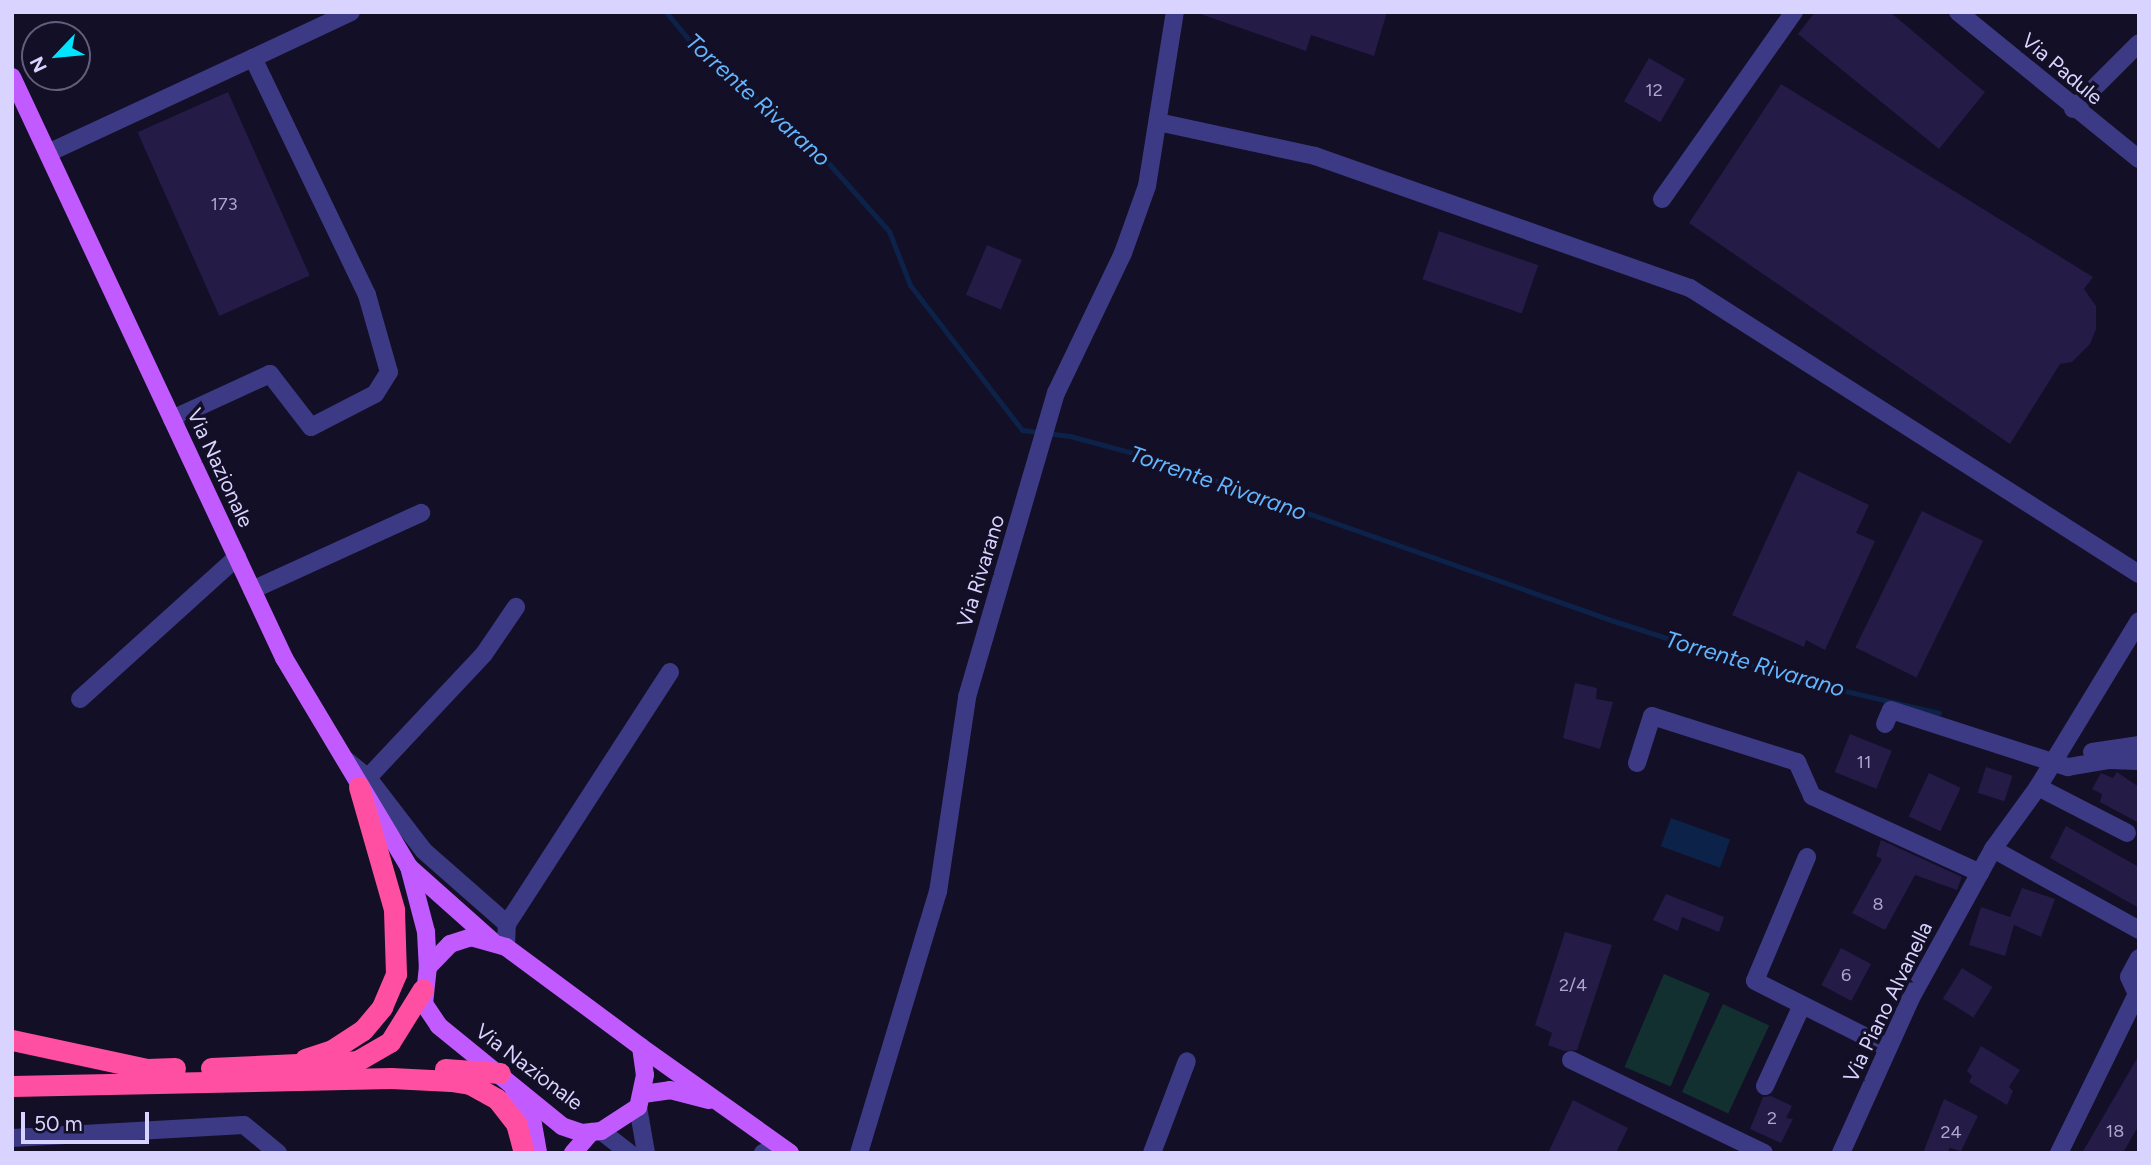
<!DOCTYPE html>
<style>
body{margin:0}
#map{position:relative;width:2151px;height:1165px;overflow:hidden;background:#130f26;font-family:Figtree,sans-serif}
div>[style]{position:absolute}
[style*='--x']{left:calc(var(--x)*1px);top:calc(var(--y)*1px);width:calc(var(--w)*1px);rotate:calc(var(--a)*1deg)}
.green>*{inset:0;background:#12302f;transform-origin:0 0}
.water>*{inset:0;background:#0c2248;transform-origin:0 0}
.stream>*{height:5px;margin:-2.5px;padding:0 2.5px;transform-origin:2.5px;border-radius:2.5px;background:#0c2248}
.building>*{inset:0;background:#241b47;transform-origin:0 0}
.minor>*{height:18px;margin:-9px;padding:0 9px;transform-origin:9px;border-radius:9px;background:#3d3a85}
.major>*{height:18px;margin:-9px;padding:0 9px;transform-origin:9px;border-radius:9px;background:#c25bff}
.highway>*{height:21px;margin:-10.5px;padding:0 10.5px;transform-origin:10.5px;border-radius:10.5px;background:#ff4fa3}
span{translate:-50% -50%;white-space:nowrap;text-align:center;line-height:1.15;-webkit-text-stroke:7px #130f26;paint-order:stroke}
.number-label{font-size:18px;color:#aca6d1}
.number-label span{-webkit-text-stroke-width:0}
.street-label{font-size:21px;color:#d9d4ff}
.water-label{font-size:23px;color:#62b6ff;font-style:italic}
.frame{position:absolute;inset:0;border:14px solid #d9d4ff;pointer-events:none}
.north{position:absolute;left:21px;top:21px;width:70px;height:70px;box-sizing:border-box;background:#130f26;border:2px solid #625e7d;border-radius:50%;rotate:244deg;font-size:19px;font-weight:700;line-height:28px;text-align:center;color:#d9d4ff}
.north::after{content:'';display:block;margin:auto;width:24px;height:32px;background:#00e5ff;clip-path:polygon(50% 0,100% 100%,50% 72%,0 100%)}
.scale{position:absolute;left:21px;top:1112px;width:128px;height:32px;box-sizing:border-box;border:4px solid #d9d4ff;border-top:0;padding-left:9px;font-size:21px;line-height:24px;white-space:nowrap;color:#d9d4ff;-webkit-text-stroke:5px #130f26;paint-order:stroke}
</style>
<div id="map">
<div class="green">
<i style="left:1664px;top:974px;width:50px;height:101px;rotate:23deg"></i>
<i style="left:1723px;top:1004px;width:51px;height:97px;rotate:25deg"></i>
</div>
<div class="water">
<i style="left:1671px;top:818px;width:63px;height:30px;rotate:20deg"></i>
</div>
<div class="stream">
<i style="--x:666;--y:12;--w:52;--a:50.5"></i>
<i style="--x:699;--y:52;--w:139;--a:38.9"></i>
<i style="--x:807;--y:139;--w:123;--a:48.3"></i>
<i style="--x:889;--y:231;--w:58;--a:68.7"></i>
<i style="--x:910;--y:285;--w:183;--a:52.3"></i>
<i style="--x:1022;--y:430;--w:48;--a:7.1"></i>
<i style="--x:1070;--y:436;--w:81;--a:15.1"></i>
<i style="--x:1148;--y:457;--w:494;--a:19.4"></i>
<i style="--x:1614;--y:621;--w:185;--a:17.9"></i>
<i style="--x:1790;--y:678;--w:153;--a:13.2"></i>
</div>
<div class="building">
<i style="clip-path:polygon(1195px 12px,1387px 12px,1374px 56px,1311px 35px,1306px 51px)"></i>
<i style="clip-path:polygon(1815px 12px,1890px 12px,1985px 92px,1939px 149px,1798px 34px)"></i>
<i style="left:1649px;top:58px;width:42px;height:50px;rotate:30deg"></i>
<i style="clip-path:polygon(1781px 84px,2093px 277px,2084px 289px,2096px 306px,2096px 329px,2090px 344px,2072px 362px,2060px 364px,2010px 444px,1689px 223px)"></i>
<i style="left:228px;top:92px;width:201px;height:99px;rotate:66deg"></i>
<i style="left:1439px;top:231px;width:105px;height:51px;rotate:19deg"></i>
<i style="left:987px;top:245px;width:38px;height:54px;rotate:23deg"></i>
<i style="clip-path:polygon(1798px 471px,1869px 505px,1856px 533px,1875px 541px,1825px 650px,1806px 640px,1804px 647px,1732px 615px)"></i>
<i style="left:1922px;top:511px;width:68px;height:152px;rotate:26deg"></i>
<i style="clip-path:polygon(1575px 683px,1597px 688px,1596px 699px,1613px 702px,1600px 749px,1563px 738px)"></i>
<i style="left:1850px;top:734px;width:45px;height:41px;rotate:22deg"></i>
<i style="left:1986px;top:767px;width:28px;height:27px;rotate:18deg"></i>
<i style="clip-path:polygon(2117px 772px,2139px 787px,2139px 823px,2100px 802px,2102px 794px,2092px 789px,2101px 773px,2113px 778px)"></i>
<i style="left:1929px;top:773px;width:35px;height:48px;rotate:25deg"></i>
<i style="clip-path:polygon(2066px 826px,2139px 867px,2139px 908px,2050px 858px)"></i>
<i style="clip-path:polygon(1881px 840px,1962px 877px,1957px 890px,1915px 875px,1885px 930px,1852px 913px,1882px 859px,1876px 856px)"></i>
<i style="clip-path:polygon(2022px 888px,2055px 899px,2041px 937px,2014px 925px,2005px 956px,1969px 945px,1981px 907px,2010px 917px)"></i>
<i style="clip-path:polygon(1666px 894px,1724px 917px,1719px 932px,1682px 917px,1678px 931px,1653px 920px)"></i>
<i style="clip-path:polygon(1565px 932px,1612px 945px,1577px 1050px,1564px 1051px,1548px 1045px,1552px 1033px,1535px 1025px)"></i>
<i style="left:1841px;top:948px;width:34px;height:42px;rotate:28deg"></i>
<i style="left:1962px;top:968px;width:36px;height:36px;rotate:32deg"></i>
<i style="clip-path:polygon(1981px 1046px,2020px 1070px,2009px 1087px,2013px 1091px,2007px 1105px,1969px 1082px,1972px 1076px,1967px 1071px)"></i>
<i style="clip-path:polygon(2139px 1055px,2139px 1125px,2123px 1153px,2082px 1153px)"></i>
<i style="clip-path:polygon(1771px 1096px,1792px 1106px,1786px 1118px,1793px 1119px,1781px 1143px,1750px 1129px,1763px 1097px)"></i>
<i style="clip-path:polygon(1944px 1099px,1978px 1116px,1961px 1151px,1950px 1148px,1947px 1153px,1923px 1153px)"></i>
<i style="clip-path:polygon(1573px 1100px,1628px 1128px,1616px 1153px,1548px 1153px)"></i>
</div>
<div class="minor">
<i style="--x:1958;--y:12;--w:233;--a:39.1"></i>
<i style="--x:253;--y:58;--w:108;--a:-25.1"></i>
<i style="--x:2073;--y:109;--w:93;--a:-45"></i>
<i style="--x:1158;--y:122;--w:161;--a:12.2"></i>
<i style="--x:1315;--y:156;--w:398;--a:19.4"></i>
<i style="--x:1690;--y:288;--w:532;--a:32.5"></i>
<i style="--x:48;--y:153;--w:226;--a:-24.9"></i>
<i style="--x:253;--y:58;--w:263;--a:64.3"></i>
<i style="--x:367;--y:295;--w:80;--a:74.1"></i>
<i style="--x:389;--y:372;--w:26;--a:122"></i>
<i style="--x:375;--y:394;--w:72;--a:152.7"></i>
<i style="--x:311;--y:427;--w:67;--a:-127.7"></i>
<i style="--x:270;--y:374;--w:108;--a:155.3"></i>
<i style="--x:1662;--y:199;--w:229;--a:-54.8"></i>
<i style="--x:252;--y:590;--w:186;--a:-24.5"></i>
<i style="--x:80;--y:699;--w:212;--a:-42.1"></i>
<i style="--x:1885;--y:724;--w:15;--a:-67"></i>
<i style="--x:1891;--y:710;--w:186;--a:17.9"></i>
<i style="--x:2068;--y:767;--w:42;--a:-9.7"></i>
<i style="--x:2109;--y:760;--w:30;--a:2"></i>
<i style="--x:2092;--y:752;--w:48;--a:-8.5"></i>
<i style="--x:346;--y:760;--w:28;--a:39"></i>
<i style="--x:368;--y:778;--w:92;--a:52.5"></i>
<i style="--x:424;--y:851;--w:111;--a:41.3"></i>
<i style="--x:1637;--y:763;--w:49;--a:-72.3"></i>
<i style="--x:1652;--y:716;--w:152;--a:17.6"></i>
<i style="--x:1797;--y:762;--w:37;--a:66"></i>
<i style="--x:1812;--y:796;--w:185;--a:24.6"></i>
<i style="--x:360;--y:786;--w:181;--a:-46.8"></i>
<i style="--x:484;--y:654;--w:57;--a:-55.8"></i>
<i style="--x:2038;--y:787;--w:100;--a:27.3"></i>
<i style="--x:1993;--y:849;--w:167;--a:29"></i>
<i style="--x:1807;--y:857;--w:134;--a:112.8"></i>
<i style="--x:1755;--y:981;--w:149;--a:26.7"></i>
<i style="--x:506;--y:947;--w:23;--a:-88"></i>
<i style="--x:507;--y:924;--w:300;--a:-57.1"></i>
<i style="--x:2139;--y:958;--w:21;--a:118"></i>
<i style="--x:2129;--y:977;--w:23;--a:65"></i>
<i style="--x:1571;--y:1060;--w:214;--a:25.7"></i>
<i style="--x:1765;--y:1086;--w:89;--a:-65.4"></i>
<i style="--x:638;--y:1107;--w:47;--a:80.1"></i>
<i style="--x:601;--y:1131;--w:36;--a:38"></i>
<i style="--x:12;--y:1138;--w:232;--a:-3.2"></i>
<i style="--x:244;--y:1125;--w:44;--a:39.5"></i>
<i style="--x:763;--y:1153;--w:17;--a:-21"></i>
<i style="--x:859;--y:1153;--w:273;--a:-73.2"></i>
<i style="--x:938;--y:892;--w:197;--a:-81.5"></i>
<i style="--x:967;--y:697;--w:317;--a:-73.7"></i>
<i style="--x:1056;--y:393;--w:155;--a:-64.4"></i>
<i style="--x:1123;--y:253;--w:71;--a:-70.3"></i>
<i style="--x:1147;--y:186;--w:176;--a:-80.9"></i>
<i style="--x:1152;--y:1153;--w:98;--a:-69.2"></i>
<i style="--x:1841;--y:1153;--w:172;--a:-65.7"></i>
<i style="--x:1912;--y:996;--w:168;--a:-61.1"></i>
<i style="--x:1993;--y:849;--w:77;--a:-54"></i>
<i style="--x:2038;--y:787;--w:194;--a:-58.7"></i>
<i style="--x:2059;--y:1153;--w:175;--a:-63.9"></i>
</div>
<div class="major">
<i style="--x:12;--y:77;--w:642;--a:64.91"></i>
<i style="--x:284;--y:658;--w:244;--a:59.1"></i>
<i style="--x:409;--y:867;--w:111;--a:41.7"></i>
<i style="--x:409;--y:867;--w:67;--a:75.3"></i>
<i style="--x:426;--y:932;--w:35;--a:87"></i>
<i style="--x:471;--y:937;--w:36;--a:16"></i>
<i style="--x:506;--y:947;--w:168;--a:36.5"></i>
<i style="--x:641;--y:1047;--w:28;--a:82"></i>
<i style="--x:645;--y:1075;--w:33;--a:102"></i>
<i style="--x:638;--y:1107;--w:44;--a:147"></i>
<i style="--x:601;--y:1131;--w:19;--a:174"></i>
<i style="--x:582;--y:1133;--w:21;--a:-161"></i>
<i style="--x:562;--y:1126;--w:159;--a:-140.9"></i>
<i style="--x:439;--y:1026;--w:27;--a:-124"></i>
<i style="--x:424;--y:1004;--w:37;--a:-84"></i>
<i style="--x:428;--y:967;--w:32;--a:-46"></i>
<i style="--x:450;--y:944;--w:22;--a:-18"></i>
<i style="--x:641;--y:1047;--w:183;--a:35.4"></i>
<i style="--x:514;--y:1090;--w:39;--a:61"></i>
<i style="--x:533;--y:1124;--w:29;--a:80"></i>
<i style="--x:643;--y:1094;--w:27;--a:-8"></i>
<i style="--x:670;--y:1090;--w:40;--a:14.4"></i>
<i style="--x:573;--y:1153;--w:28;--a:-49"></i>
</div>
<div class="highway">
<i style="--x:12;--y:1040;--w:138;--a:12.1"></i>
<i style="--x:147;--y:1069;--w:28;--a:-2"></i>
<i style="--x:305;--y:1059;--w:28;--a:-18"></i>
<i style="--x:332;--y:1050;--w:37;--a:-33"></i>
<i style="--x:363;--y:1030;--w:30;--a:-50"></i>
<i style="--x:382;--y:1007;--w:36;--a:-67"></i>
<i style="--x:396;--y:974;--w:65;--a:-91.8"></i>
<i style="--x:394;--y:909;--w:127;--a:-106"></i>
<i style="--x:211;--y:1068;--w:146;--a:-2.7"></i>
<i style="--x:357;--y:1061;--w:38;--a:-30"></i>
<i style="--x:390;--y:1042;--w:62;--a:-58.1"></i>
<i style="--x:445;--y:1069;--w:55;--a:4.2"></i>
<i style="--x:12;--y:1086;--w:379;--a:-1.2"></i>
<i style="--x:391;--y:1078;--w:60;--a:2.9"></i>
<i style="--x:451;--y:1081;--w:19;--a:9"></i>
<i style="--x:470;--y:1084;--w:31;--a:29"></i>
<i style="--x:497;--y:1099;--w:31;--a:52"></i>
<i style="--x:516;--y:1123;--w:31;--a:75"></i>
</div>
<div class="number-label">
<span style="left:1654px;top:90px">12</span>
<span style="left:224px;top:204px">173</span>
<span style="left:1864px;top:762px">11</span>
<span style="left:1878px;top:904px">8</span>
<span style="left:1846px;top:975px">6</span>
<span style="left:1573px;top:985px">2/4</span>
<span style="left:1772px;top:1118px">2</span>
<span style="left:2115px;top:1131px">18</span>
<span style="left:1951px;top:1132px">24</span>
</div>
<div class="street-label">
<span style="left:2062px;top:69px;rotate:40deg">Via Padule</span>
<span style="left:220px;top:468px;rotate:65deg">Via Nazionale</span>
<span style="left:981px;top:571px;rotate:-73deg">Via Rivarano</span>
<span style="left:1888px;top:1002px;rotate:-64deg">Via Piano Alvanella</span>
<span style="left:529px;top:1067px;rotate:37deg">Via Nazionale</span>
</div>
<div class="water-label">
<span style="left:758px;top:100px;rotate:42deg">Torrente Rivarano</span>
<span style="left:1218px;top:483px;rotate:19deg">Torrente Rivarano</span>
<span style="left:1755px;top:664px;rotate:16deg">Torrente Rivarano</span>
</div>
<div class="frame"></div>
<div class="north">N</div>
<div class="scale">50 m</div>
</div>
